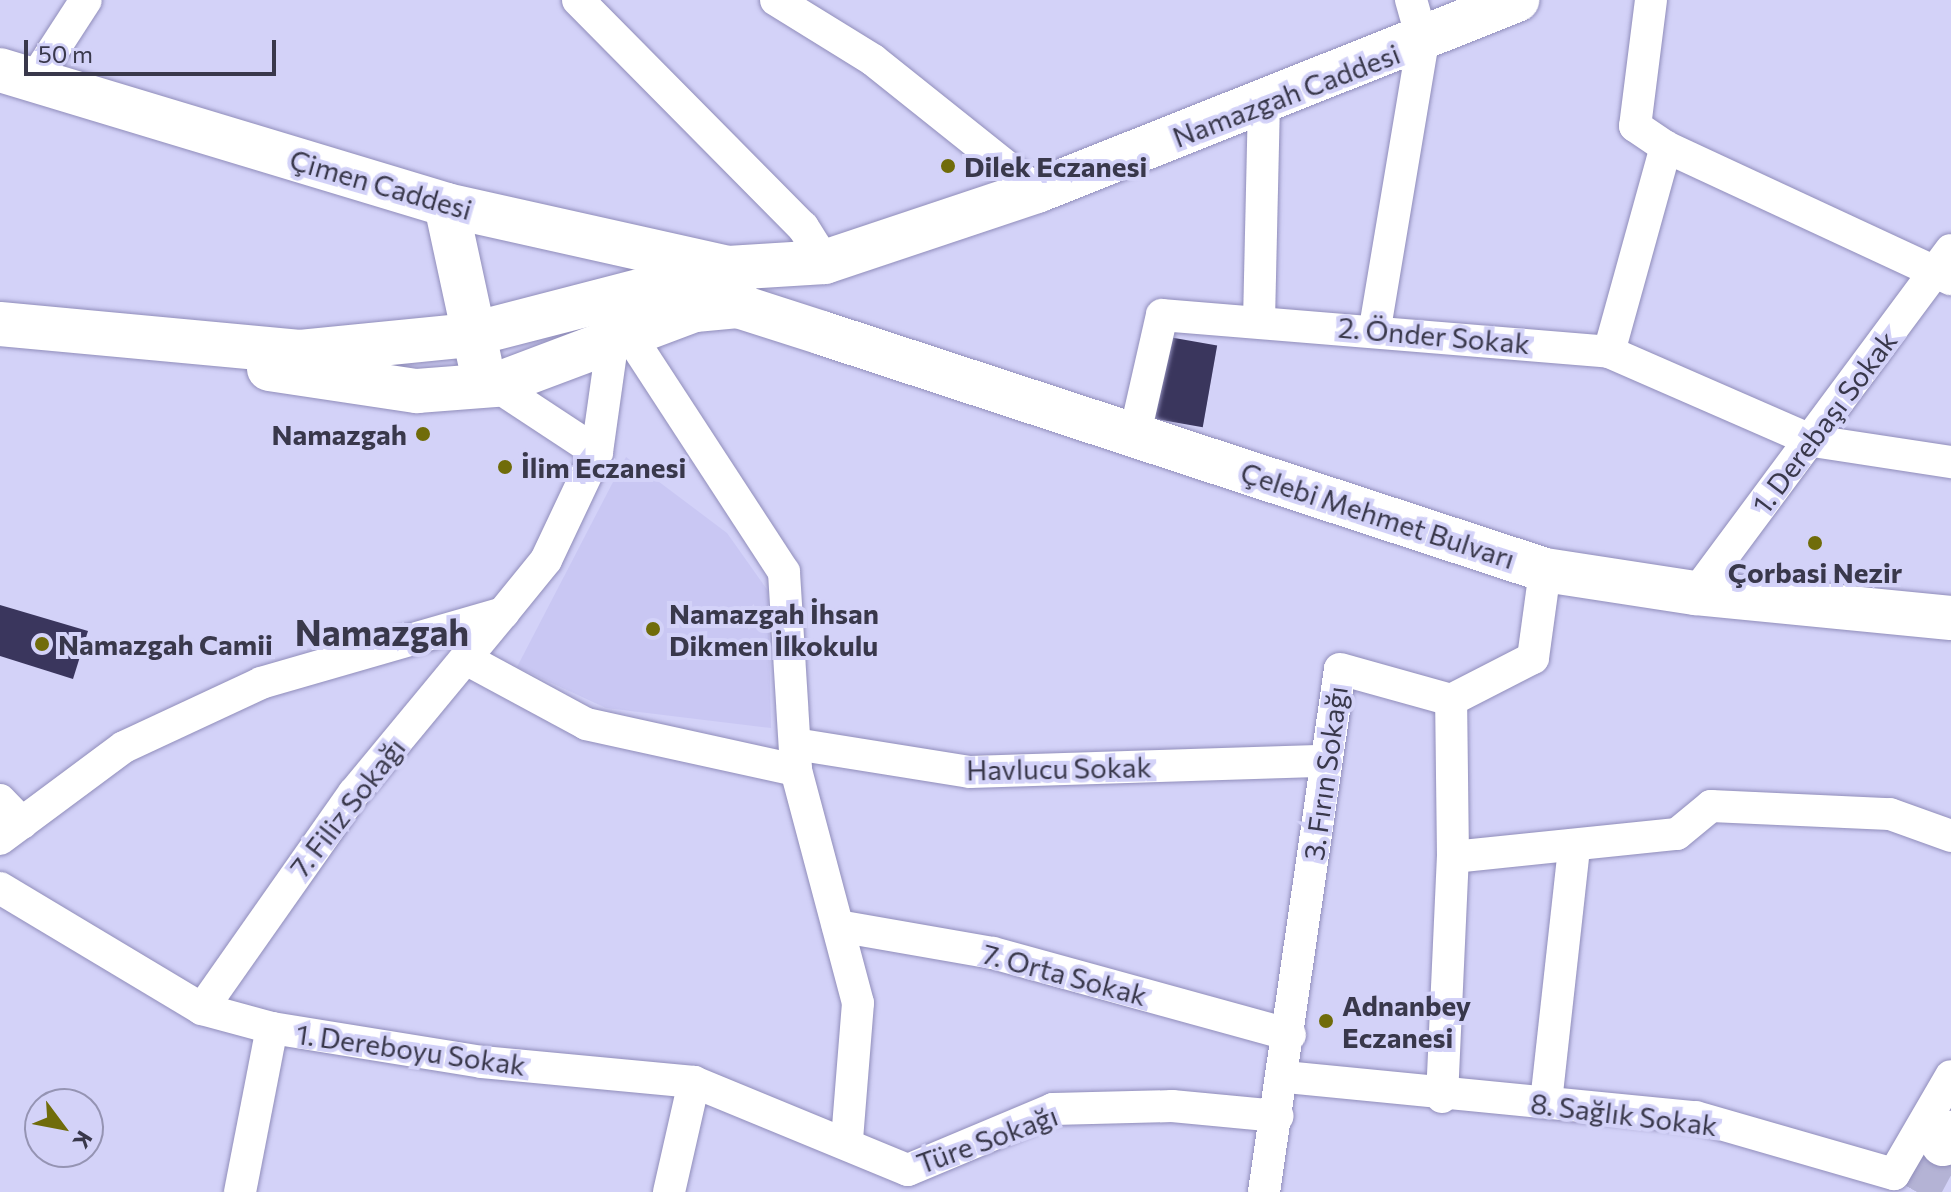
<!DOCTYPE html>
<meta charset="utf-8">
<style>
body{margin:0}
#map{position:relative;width:1951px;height:1192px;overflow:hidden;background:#d3d2f8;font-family:Commissioner,sans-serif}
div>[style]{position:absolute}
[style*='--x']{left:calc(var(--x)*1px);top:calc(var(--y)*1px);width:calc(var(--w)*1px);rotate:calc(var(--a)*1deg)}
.built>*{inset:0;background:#c9c7f3}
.building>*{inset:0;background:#3a365d;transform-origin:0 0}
.secondary-tunnel>*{height:44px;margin-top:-22px;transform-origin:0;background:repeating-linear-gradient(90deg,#b4b3d5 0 44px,transparent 0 66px)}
.roads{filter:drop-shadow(0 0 2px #908dba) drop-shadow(0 0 2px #908dba)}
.minor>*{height:32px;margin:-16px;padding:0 16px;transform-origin:16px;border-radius:16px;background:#fff}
.secondary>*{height:44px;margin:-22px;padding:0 22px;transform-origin:22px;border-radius:22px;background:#fff}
.primary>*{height:44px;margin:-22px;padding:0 22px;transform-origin:22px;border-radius:22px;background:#fff}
.dots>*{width:22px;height:22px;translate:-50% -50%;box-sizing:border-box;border:4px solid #d3d2f8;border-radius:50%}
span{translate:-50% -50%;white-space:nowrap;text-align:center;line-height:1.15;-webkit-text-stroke:8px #d3d2f8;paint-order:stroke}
.street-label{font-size:28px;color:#39384b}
.poi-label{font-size:28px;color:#39384b;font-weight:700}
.left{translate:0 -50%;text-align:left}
.right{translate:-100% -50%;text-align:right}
.district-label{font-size:36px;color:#39384b;font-weight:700}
.north{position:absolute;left:24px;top:1088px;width:80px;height:80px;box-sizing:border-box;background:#d3d2f8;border:2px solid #9594b3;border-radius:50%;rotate:122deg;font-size:22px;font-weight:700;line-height:32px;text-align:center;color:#39384b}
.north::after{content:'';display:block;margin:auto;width:28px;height:36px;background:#706c0a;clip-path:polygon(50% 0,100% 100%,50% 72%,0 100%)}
.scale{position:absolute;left:24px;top:40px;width:252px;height:36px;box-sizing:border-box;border:4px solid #39384b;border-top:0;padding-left:10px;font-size:24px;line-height:28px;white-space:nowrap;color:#39384b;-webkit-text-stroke:6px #d3d2f8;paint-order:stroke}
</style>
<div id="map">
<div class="built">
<i style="clip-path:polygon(626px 457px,727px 533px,768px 591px,771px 728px,606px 708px,517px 667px)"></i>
</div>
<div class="building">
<i style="left:1163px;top:336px;width:55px;height:83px;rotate:10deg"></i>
<i style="clip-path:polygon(0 605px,88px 631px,73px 679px,0 656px)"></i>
</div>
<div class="secondary-tunnel">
<i style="--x:1917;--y:1192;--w:55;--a:-61.6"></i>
</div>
<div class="roads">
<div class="minor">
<i style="--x:578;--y:0;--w:320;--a:45.3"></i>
<i style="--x:803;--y:227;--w:41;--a:57.8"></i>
<i style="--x:776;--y:0;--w:114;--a:31.7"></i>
<i style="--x:873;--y:60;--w:210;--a:38.6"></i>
<i style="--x:1651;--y:0;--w:127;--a:97.2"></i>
<i style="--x:1635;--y:126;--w:37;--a:34"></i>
<i style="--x:1666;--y:147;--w:314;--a:24.9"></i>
<i style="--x:34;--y:80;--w:95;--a:-57"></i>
<i style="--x:1259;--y:321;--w:218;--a:-88.7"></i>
<i style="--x:1375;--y:328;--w:290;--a:-80.5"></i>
<i style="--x:1423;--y:42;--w:44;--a:-105.9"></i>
<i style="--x:632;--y:339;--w:278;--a:56.9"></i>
<i style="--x:784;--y:572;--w:198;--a:86.5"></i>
<i style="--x:796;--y:770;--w:241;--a:75.1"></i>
<i style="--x:858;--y:1003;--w:138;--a:94.6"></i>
<i style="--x:1609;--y:352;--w:213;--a:-74.5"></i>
<i style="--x:495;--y:385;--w:122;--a:33.3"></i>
<i style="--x:1134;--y:438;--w:126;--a:-77.2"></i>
<i style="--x:1162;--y:315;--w:449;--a:4.7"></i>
<i style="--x:1609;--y:352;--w:223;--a:23.6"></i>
<i style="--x:1813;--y:441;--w:140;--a:8.7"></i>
<i style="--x:1696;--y:593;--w:427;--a:-53.4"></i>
<i style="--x:466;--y:659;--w:136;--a:28.4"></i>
<i style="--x:586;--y:724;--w:215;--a:12.4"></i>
<i style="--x:795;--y:744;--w:177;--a:9.1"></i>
<i style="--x:970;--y:772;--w:355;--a:-1.8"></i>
<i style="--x:0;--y:800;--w:32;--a:46"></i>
<i style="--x:0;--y:839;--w:154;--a:-36.6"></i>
<i style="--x:124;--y:747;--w:151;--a:-25"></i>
<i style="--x:261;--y:683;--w:252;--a:-16.1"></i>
<i style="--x:503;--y:613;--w:68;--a:-50.9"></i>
<i style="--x:546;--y:560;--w:119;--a:-64.7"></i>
<i style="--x:597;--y:452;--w:108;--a:-82"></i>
<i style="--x:1453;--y:857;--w:225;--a:-5.9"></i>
<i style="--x:1677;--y:834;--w:44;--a:-39.5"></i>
<i style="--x:1711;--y:806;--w:179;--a:2.6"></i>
<i style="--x:1890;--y:814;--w:65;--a:19.8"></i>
<i style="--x:0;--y:888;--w:235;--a:30.9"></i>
<i style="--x:202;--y:1009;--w:73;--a:15.2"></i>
<i style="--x:272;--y:1028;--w:213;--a:9.2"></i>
<i style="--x:482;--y:1062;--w:213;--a:5.4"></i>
<i style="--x:694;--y:1082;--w:231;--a:22.4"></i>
<i style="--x:908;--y:1170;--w:157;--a:-22.8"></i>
<i style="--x:1053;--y:1109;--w:119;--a:-1.4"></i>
<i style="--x:1172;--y:1106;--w:106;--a:5.4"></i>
<i style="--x:838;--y:926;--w:157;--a:9.9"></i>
<i style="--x:993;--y:953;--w:308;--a:15.4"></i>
<i style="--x:202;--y:1009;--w:264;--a:-54.9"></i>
<i style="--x:354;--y:793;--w:234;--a:-50.4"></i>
<i style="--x:1285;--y:1077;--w:413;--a:5.6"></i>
<i style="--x:1696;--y:1117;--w:206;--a:16.1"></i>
<i style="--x:1894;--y:1174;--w:113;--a:-59.8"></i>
<i style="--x:1442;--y:1097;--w:240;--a:-87.4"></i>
<i style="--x:1453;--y:857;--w:157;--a:-90.7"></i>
<i style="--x:1546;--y:1102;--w:256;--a:-83.7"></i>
<i style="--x:240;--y:1192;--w:167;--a:-79"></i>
<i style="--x:669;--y:1192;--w:113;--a:-77.2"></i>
<i style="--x:1264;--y:1192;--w:528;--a:-81.73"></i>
<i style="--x:1340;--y:669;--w:115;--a:15.6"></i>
<i style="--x:1451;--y:700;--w:92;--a:-27.1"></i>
<i style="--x:1533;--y:658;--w:89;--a:-82.2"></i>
</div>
<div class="secondary">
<i style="--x:0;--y:70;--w:466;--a:16.8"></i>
<i style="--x:446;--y:205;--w:289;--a:12.6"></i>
<i style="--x:728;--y:268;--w:39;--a:75"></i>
<i style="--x:446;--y:205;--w:161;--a:77.8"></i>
<i style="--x:0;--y:324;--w:301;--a:5.3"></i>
<i style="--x:300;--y:352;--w:170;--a:-5.7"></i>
<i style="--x:469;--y:335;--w:268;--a:-14.5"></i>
<i style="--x:728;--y:268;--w:97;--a:-3.5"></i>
<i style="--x:825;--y:262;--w:224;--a:-18.5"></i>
<i style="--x:1037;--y:191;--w:517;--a:-21.7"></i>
<i style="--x:269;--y:369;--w:150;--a:8.5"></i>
<i style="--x:417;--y:391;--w:78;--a:-4.4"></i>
<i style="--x:495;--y:385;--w:214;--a:-20.6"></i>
<i style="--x:695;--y:310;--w:43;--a:-5.3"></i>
<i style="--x:738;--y:306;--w:88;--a:17.8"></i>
<i style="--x:1943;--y:1144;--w:14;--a:-54"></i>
</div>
<div class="primary">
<i style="--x:822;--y:333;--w:761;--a:18.15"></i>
<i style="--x:1545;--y:570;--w:153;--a:8.7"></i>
<i style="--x:1696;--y:593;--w:256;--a:5.6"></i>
</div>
</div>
<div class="dots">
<i style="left:948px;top:166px;background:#706c0a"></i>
<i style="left:423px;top:434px;background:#706c0a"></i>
<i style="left:505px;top:467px;background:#706c0a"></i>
<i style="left:1815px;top:543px;background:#706c0a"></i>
<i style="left:653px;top:629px;background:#706c0a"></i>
<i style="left:42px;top:644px;background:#706c0a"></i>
<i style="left:1326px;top:1021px;background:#706c0a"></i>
</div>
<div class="street-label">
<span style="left:1286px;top:95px;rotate:-21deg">Namazgah Caddesi</span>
<span style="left:381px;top:184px;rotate:16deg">Çimen Caddesi</span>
<span style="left:1434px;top:335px;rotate:5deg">2. Önder Sokak</span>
<span style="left:1824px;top:422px;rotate:-53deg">1. Derebaşı Sokak</span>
<span style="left:1378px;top:515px;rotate:18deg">Çelebi Mehmet Bulvarı</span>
<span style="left:1059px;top:768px;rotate:-1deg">Havlucu Sokak</span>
<span style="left:1325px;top:773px;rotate:-82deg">3. Fırın Sokağı</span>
<span style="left:347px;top:807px;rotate:-52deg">7. Filiz Sokağı</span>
<span style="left:1065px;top:974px;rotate:15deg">7. Orta Sokak</span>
<span style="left:411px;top:1049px;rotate:8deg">1. Dereboyu Sokak</span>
<span style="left:1624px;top:1114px;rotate:7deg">8. Sağlık Sokak</span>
<span style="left:987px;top:1139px;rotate:-20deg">Türe Sokağı</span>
</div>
<div class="poi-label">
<span class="left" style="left:964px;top:166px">Dilek Eczanesi</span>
<span class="right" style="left:407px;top:434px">Namazgah</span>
<span class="left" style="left:521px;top:467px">İlim Eczanesi</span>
<span style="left:1815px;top:572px">Çorbasi Nezir</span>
<span class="left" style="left:669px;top:629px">Namazgah İhsan<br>Dikmen İlkokulu</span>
<span class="left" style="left:58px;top:644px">Namazgah Camii</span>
<span class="left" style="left:1342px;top:1021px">Adnanbey<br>Eczanesi</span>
</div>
<div class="district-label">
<span style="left:382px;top:632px">Namazgah</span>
</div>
<div class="north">K</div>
<div class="scale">50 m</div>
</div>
